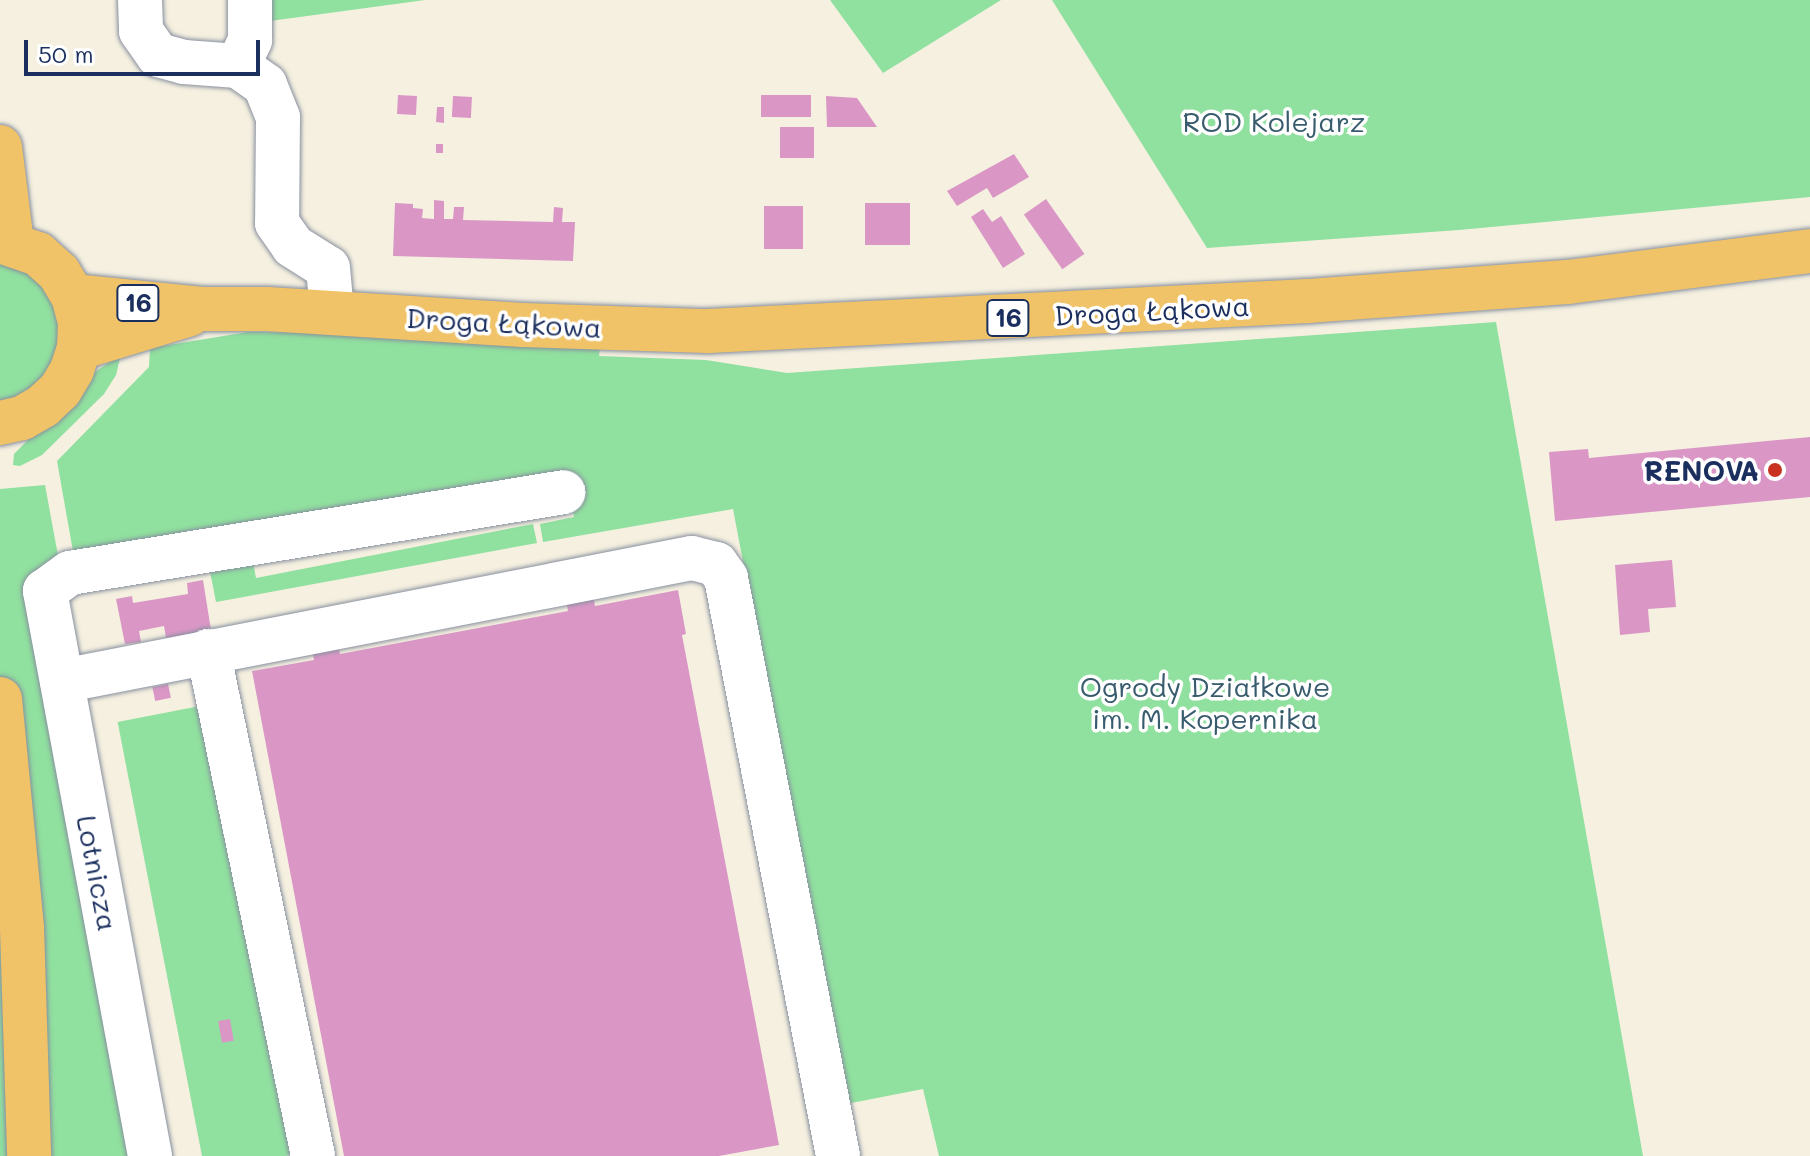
<!DOCTYPE html>
<meta charset="utf-8">
<style>
body{margin:0}
#map{position:relative;width:1810px;height:1156px;overflow:hidden;background:#f5f0e0;font-family:Mali,sans-serif}
div>[style]{position:absolute}
[style*='--x']{left:calc(var(--x)*1px);top:calc(var(--y)*1px);width:calc(var(--w)*1px);rotate:calc(var(--a)*1deg)}
.green>*{inset:0;background:#90e09f;transform-origin:0 0}
.building>*{inset:0;background:#da97c6;transform-origin:0 0}
.roads{filter:drop-shadow(0 0 2px #88909f) drop-shadow(0 0 2px #88909f)}
.minor>*{height:44px;margin:-22px;padding:0 22px;transform-origin:22px;border-radius:22px;background:#fff}
.major>*{height:44px;margin:-22px;padding:0 22px;transform-origin:22px;border-radius:22px;background:#f1c369}
.dots>*{width:22px;height:22px;translate:-50% -50%;box-sizing:border-box;border:4px solid #fff;border-radius:50%}
span{translate:-50% -50%;white-space:nowrap;text-align:center;line-height:1.15;-webkit-text-stroke:7px #fff;paint-order:stroke}
.shield-label span{padding:2px 6px;background:#fff;border:2px solid;border-radius:6px;-webkit-text-stroke-width:0}
.shield-label{font-size:26px;color:#1b2f5e;font-weight:700}
.park-label{font-size:28px;color:#385b6e}
.street-label{font-size:28px;color:#1b2f5e}
.poi-label{font-size:28px;color:#1b2f5e;font-weight:700}
.right{translate:-100% -50%;text-align:right}
.scale{position:absolute;left:24px;top:40px;width:236px;height:36px;box-sizing:border-box;border:4px solid #1b2f5e;border-top:0;padding-left:10px;font-size:24px;line-height:28px;white-space:nowrap;color:#1b2f5e;-webkit-text-stroke:6px #fff;paint-order:stroke}
</style>
<div id="map">
<div class="green">
<i style="clip-path:polygon(270px 0,425px 0,270px 21px)"></i>
<i style="clip-path:polygon(830px 0,1001px 0,883px 73px)"></i>
<i style="clip-path:polygon(1052px 0,1810px 0,1810px 197px,1459px 230px,1207px 248px)"></i>
<i style="clip-path:polygon(0 262px,21px 269px,37px 278px,58px 308px,62px 344px,48px 377px,0 406px)"></i>
<i style="clip-path:polygon(1496px 322px,1643px 1156px,939px 1156px,923px 1089px,846px 1104px,733px 509px,543px 542px,540px 524px,574px 517px,566px 477px,248px 535px,256px 578px,533px 524px,537px 543px,216px 602px,205px 546px,74px 557px,57px 461px,149px 367px,150px 348px,248px 332px,356px 333px,600px 346px,599px 356px,706px 360px,787px 373px)"></i>
<i style="clip-path:polygon(121px 354px,116px 375px,104px 394px,42px 455px,20px 466px,13px 465px,14px 454px,95px 372px)"></i>
<i style="clip-path:polygon(45px 485px,59px 561px,132px 1156px,0 1156px,0 489px)"></i>
<i style="left:205px;top:705px;width:458px;height:89px;rotate:79deg"></i>
</div>
<div class="building">
<i style="left:398px;top:95px;width:19px;height:19px;rotate:3deg"></i>
<i style="left:761px;top:95px;width:50px;height:22px"></i>
<i style="left:453px;top:96px;width:19px;height:21px;rotate:3deg"></i>
<i style="clip-path:polygon(826px 96px,857px 98px,877px 127px,827px 127px)"></i>
<i style="clip-path:polygon(437px 107px,444px 107px,444px 123px,436px 122px)"></i>
<i style="left:780px;top:127px;width:34px;height:31px"></i>
<i style="left:436px;top:144px;width:7px;height:9px"></i>
<i style="clip-path:polygon(1014px 154px,1029px 177px,993px 198px,987px 188px,957px 206px,947px 191px)"></i>
<i style="left:1046px;top:199px;width:67px;height:27px;rotate:55deg"></i>
<i style="clip-path:polygon(434px 200px,444px 201px,444px 219px,453px 219px,454px 207px,464px 207px,463px 220px,553px 222px,554px 207px,563px 208px,562px 222px,575px 222px,573px 261px,393px 256px,395px 203px,413px 204px,413px 208px,423px 209px,422px 218px,434px 219px)"></i>
<i style="left:910px;top:203px;width:42px;height:45px;rotate:90deg"></i>
<i style="left:803px;top:206px;width:43px;height:39px;rotate:90deg"></i>
<i style="clip-path:polygon(983px 209px,992px 222px,1001px 216px,1025px 254px,1003px 268px,971px 217px)"></i>
<i style="clip-path:polygon(1810px 437px,1810px 497px,1555px 521px,1549px 452px,1588px 449px,1589px 458px)"></i>
<i style="clip-path:polygon(1672px 560px,1676px 607px,1648px 609px,1650px 632px,1620px 635px,1615px 565px)"></i>
<i style="clip-path:polygon(203px 580px,211px 630px,166px 638px,164px 626px,139px 631px,141px 642px,125px 644px,116px 599px,132px 596px,133px 603px,188px 594px,187px 583px)"></i>
<i style="clip-path:polygon(592px 588px,595px 606px,678px 590px,686px 634px,682px 635px,779px 1145px,719px 1156px,344px 1156px,252px 671px,314px 660px,311px 642px,337px 637px,340px 654px,568px 611px,565px 593px)"></i>
<i style="left:168px;top:684px;width:14px;height:16px;rotate:78deg"></i>
<i style="left:230px;top:1019px;width:22px;height:12px;rotate:80deg"></i>
</div>
<div class="roads">
<div class="minor">
<i style="--x:140;--y:0;--w:31;--a:88"></i>
<i style="--x:141;--y:31;--w:29;--a:55"></i>
<i style="--x:158;--y:55;--w:27;--a:15"></i>
<i style="--x:184;--y:62;--w:54;--a:4.2"></i>
<i style="--x:238;--y:66;--w:33;--a:35"></i>
<i style="--x:265;--y:85;--w:35;--a:68"></i>
<i style="--x:278;--y:118;--w:105;--a:90.5"></i>
<i style="--x:277;--y:223;--w:28;--a:55"></i>
<i style="--x:293;--y:246;--w:41;--a:32.2"></i>
<i style="--x:328;--y:268;--w:44;--a:84.8"></i>
<i style="--x:238;--y:66;--w:29;--a:-65"></i>
<i style="--x:250;--y:40;--w:40;--a:-90"></i>
<i style="--x:208;--y:651;--w:516;--a:78.25"></i>
<i style="--x:62;--y:681;--w:642;--a:-11.05"></i>
<i style="--x:692;--y:558;--w:25;--a:14"></i>
<i style="--x:716;--y:564;--w:17;--a:54"></i>
<i style="--x:726;--y:578;--w:589;--a:79.03"></i>
<i style="--x:150;--y:1156;--w:575;--a:-100.53"></i>
<i style="--x:45;--y:591;--w:31;--a:-36"></i>
<i style="--x:70;--y:573;--w:500;--a:-9.3"></i>
</div>
<div class="major">
<i style="--x:0;--y:147;--w:97;--a:82.9"></i>
<i style="--x:0;--y:241;--w:40;--a:18.9"></i>
<i style="--x:38;--y:254;--w:28;--a:42"></i>
<i style="--x:59;--y:273;--w:27;--a:59"></i>
<i style="--x:73;--y:296;--w:27;--a:75"></i>
<i style="--x:80;--y:322;--w:26;--a:92"></i>
<i style="--x:79;--y:348;--w:23;--a:108"></i>
<i style="--x:72;--y:370;--w:23;--a:121"></i>
<i style="--x:60;--y:390;--w:23;--a:137"></i>
<i style="--x:43;--y:406;--w:24;--a:150"></i>
<i style="--x:22;--y:418;--w:23;--a:167"></i>
<i style="--x:73;--y:296;--w:132;--a:5.7"></i>
<i style="--x:204;--y:309;--w:63;--a:0"></i>
<i style="--x:267;--y:309;--w:256;--a:3.6"></i>
<i style="--x:523;--y:325;--w:185;--a:1.9"></i>
<i style="--x:708;--y:331;--w:601;--a:-2.86"></i>
<i style="--x:1308;--y:301;--w:261;--a:-4.2"></i>
<i style="--x:1568;--y:282;--w:244;--a:-7.3"></i>
<i style="--x:79;--y:348;--w:116;--a:-17"></i>
<i style="--x:0;--y:699;--w:230;--a:84.5"></i>
<i style="--x:22;--y:928;--w:228;--a:88.2"></i>
</div>
</div>
<div class="dots">
<i style="left:1775px;top:470px;background:#c8321e"></i>
</div>
<div class="shield-label">
<span style="left:138px;top:303px">16</span>
<span style="left:1008px;top:318px">16</span>
</div>
<div class="park-label">
<span style="left:1274px;top:121px">ROD Kolejarz</span>
<span style="left:1205px;top:702px">Ogrody Działkowe<br>im. M. Kopernika</span>
</div>
<div class="street-label">
<span style="left:1152px;top:310px;rotate:-3deg">Droga Łąkowa</span>
<span style="left:504px;top:322px;rotate:3deg">Droga Łąkowa</span>
<span style="left:98px;top:873px;rotate:79deg">Lotnicza</span>
</div>
<div class="poi-label">
<span class="right" style="left:1759px;top:470px">RENOVA</span>
</div>
<div class="scale">50 m</div>
</div>
